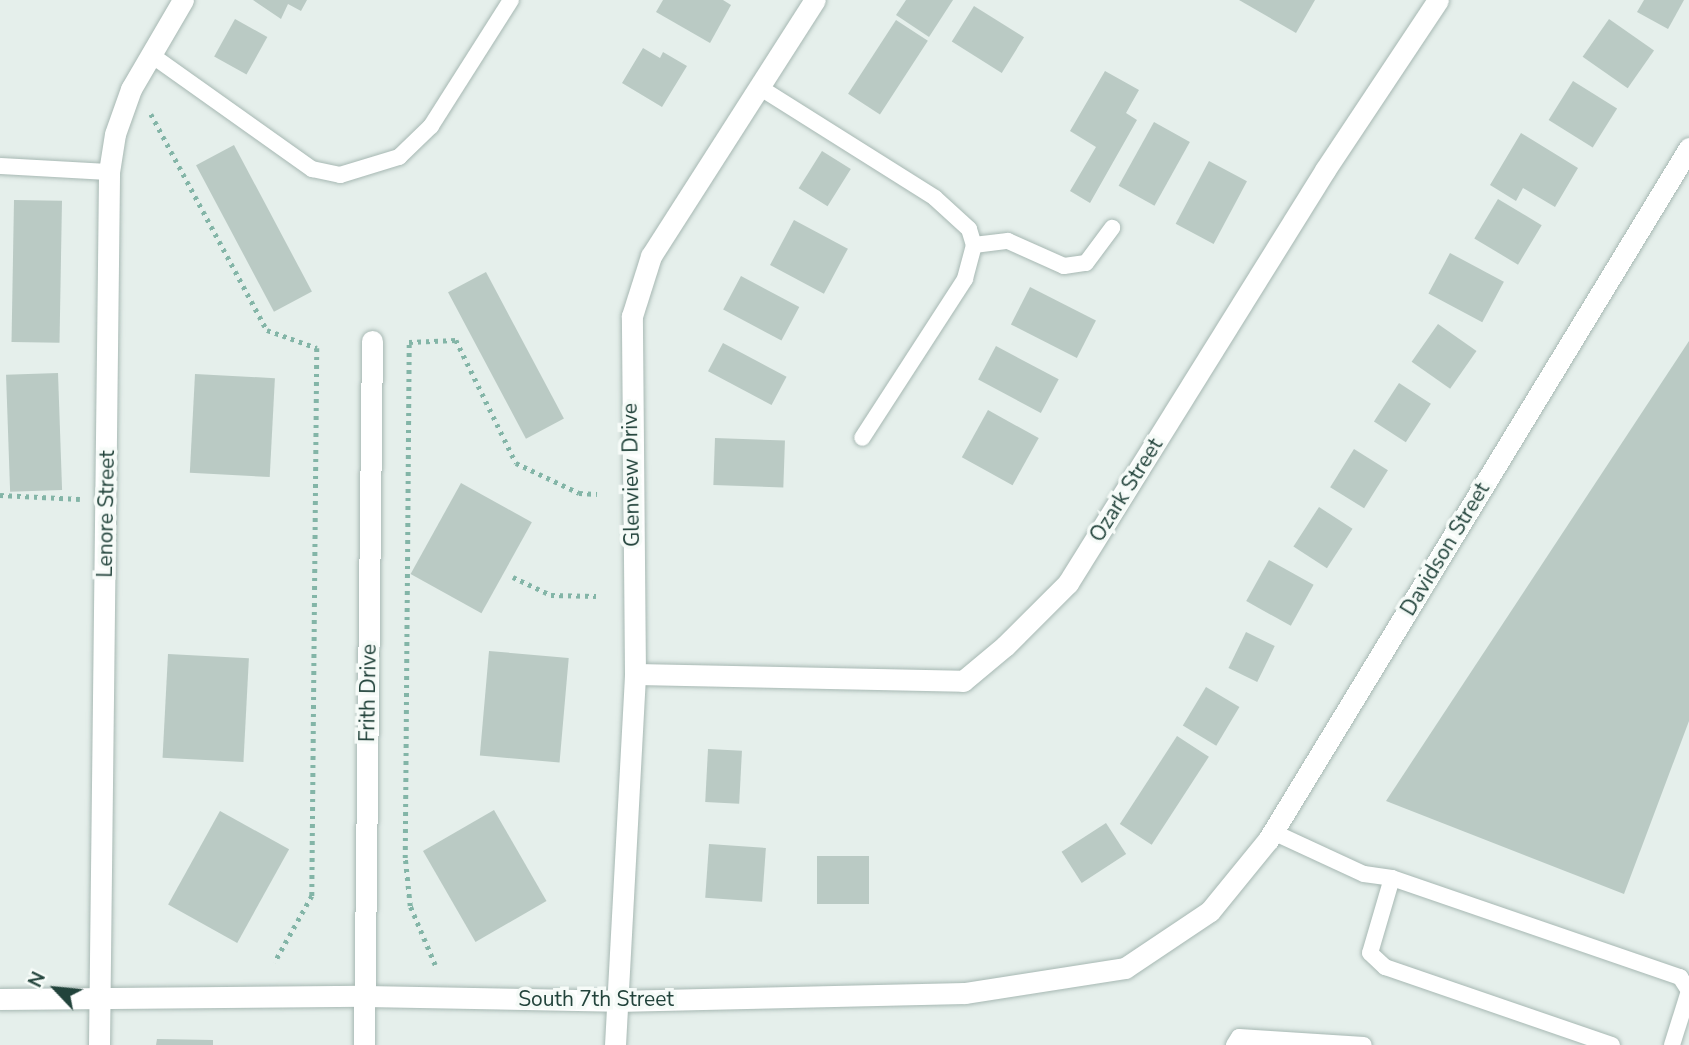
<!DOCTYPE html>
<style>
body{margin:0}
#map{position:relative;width:1689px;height:1045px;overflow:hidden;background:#e5efeb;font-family:"Nunito Sans",sans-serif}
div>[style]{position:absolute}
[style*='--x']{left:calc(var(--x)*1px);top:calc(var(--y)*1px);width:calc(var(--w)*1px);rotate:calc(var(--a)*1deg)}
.building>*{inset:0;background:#bacac4;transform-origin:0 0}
.path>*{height:4.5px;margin-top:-2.25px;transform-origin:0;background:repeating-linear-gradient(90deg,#83b5a7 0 3.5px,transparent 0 8.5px)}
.roads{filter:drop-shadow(0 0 2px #a7b8b3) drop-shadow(0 0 2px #a7b8b3)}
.lane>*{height:16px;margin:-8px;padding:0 8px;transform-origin:8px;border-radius:8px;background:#fff}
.street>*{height:21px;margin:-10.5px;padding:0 10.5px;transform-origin:10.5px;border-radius:10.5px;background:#fff}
span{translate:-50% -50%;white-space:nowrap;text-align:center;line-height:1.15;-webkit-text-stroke:7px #f6fbf8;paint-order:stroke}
.street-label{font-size:21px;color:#22433b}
.north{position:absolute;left:21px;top:954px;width:70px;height:70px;-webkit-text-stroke:5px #f6fbf8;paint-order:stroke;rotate:296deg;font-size:19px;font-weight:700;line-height:28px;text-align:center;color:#22433b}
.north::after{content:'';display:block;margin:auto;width:24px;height:32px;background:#22433b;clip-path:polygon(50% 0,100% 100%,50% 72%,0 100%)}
</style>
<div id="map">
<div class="building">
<i style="clip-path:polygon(253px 0,307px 0,301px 11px,288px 4px,281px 19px)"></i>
<i style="clip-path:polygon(663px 0,723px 0,731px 5px,710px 43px,656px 12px)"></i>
<i style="clip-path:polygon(906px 0,953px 0,929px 37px,896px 15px)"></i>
<i style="clip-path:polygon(1239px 0,1315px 0,1296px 33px)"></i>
<i style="clip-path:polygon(1644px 0,1684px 0,1668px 29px,1637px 12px)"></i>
<i style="left:974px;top:6px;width:59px;height:42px;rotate:32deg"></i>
<i style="left:235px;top:19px;width:37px;height:43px;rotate:29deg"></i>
<i style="left:1609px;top:19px;width:55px;height:46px;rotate:35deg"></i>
<i style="left:896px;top:20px;width:38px;height:88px;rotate:33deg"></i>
<i style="clip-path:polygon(643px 48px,660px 58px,663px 52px,687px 66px,662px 107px,622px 83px)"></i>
<i style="clip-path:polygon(1105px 71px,1139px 90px,1126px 113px,1137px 120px,1090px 203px,1070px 191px,1096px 147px,1070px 131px)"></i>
<i style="left:1573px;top:81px;width:52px;height:46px;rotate:32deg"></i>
<i style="left:1154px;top:122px;width:41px;height:73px;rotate:29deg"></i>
<i style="clip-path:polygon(1521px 133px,1578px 168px,1555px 207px,1523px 188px,1516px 201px,1490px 185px)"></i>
<i style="left:234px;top:145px;width:166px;height:43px;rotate:62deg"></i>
<i style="left:822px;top:151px;width:34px;height:44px;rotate:32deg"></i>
<i style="left:1209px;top:161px;width:43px;height:71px;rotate:28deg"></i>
<i style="left:1498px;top:199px;width:51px;height:46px;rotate:31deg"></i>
<i style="left:14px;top:200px;width:48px;height:142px;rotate:1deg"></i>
<i style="left:794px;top:220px;width:61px;height:51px;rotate:28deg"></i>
<i style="left:1450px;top:253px;width:61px;height:46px;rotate:28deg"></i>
<i style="left:486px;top:272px;width:166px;height:43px;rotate:62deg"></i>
<i style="left:741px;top:276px;width:66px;height:38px;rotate:28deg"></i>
<i style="left:1030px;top:287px;width:74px;height:42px;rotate:27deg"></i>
<i style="left:1438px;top:324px;width:47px;height:46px;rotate:35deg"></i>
<i style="clip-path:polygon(1689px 341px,1689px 721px,1624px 894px,1386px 801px)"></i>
<i style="left:723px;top:343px;width:72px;height:32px;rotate:28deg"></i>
<i style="left:996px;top:346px;width:71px;height:38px;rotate:28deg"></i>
<i style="left:58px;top:373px;width:117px;height:52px;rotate:88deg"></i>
<i style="left:195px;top:374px;width:80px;height:99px;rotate:3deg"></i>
<i style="left:1399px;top:383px;width:38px;height:46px;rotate:33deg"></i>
<i style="left:988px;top:410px;width:58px;height:54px;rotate:29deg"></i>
<i style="left:715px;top:438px;width:70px;height:47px;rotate:2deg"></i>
<i style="left:1354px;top:449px;width:40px;height:45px;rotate:32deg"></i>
<i style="left:461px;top:483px;width:81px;height:104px;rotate:29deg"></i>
<i style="left:1319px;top:507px;width:40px;height:47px;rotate:33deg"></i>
<i style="left:1269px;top:560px;width:51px;height:47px;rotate:29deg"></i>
<i style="left:1246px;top:632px;width:32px;height:40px;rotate:26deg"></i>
<i style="left:489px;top:651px;width:80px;height:105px;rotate:5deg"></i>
<i style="left:168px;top:654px;width:81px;height:104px;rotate:3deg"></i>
<i style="left:1206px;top:687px;width:39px;height:45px;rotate:31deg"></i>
<i style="left:1177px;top:736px;width:38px;height:105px;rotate:33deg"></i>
<i style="left:708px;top:749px;width:34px;height:53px;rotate:3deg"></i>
<i style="left:494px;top:810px;width:105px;height:82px;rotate:60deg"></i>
<i style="left:220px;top:811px;width:79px;height:107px;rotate:29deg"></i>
<i style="left:1106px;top:823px;width:37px;height:53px;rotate:57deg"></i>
<i style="left:709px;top:844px;width:57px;height:54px;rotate:4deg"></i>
<i style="left:817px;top:856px;width:52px;height:48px"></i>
<i style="clip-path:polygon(157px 1039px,213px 1040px,213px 1045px,156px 1045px)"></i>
</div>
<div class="path">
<i style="--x:151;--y:114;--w:245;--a:61.8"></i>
<i style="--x:267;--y:330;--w:53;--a:19.8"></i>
<i style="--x:317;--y:348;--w:548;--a:90.52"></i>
<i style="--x:312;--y:896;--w:76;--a:119.3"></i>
<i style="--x:0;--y:495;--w:80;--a:2.9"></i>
<i style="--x:513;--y:577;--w:42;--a:25.3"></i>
<i style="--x:551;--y:595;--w:45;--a:1.3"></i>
<i style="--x:435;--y:965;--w:64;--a:-113"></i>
<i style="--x:410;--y:906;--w:48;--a:-95.9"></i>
<i style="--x:405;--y:858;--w:516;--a:-89.56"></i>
<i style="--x:409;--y:342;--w:47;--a:-2.4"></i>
<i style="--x:456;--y:340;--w:137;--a:64"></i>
<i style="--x:516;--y:463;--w:70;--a:25.5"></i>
<i style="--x:579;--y:493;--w:18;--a:3"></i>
</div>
<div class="roads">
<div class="lane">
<i style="--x:150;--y:54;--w:199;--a:35.4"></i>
<i style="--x:312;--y:169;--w:29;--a:12"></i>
<i style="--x:340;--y:175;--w:62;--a:-17"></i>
<i style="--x:399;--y:157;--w:45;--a:-44.1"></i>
<i style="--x:431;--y:126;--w:149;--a:-57.6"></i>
<i style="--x:759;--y:87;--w:208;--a:32.2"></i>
<i style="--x:935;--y:198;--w:46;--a:42.4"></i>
<i style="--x:969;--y:229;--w:17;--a:73"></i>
<i style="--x:974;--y:245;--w:35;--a:105"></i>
<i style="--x:965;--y:279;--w:189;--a:122.9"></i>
<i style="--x:0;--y:166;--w:109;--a:3.2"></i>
<i style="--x:974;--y:245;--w:34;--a:-7"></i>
<i style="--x:1008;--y:241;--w:61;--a:24.1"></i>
<i style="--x:1064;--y:266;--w:22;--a:-8"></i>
<i style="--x:1086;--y:263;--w:44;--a:-53.4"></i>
<i style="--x:1273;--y:832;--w:100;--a:24.8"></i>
<i style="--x:1364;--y:874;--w:28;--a:8"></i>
<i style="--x:1392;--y:878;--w:305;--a:19"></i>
<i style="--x:1680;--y:977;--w:17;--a:57"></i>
<i style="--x:1689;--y:991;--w:57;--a:107.5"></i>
<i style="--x:1392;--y:878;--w:78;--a:106.3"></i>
<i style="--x:1370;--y:953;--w:21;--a:43"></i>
<i style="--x:1385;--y:967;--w:240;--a:19"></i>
<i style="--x:1234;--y:1045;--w:9;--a:-58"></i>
<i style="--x:1239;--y:1037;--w:125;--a:3.7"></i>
</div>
<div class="street">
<i style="--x:635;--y:674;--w:328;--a:1.2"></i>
<i style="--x:963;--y:681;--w:55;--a:-39.8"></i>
<i style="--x:1005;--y:646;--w:89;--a:-45"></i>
<i style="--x:1068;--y:583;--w:486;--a:-58.1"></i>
<i style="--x:1325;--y:170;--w:204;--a:-56.4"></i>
<i style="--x:0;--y:999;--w:365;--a:-0.5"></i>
<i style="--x:365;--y:996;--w:251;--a:1.1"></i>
<i style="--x:616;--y:1001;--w:349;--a:-1.3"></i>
<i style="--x:965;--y:993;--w:162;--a:-8.9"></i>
<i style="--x:1125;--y:968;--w:102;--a:-33.8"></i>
<i style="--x:1210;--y:911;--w:92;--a:-50.8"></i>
<i style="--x:1268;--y:840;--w:810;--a:-58.68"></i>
<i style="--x:99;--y:1045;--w:873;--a:-89.34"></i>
<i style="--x:109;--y:172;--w:38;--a:-81"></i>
<i style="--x:115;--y:134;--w:48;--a:-70.4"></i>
<i style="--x:131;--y:89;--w:103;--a:-59.7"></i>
<i style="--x:364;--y:1045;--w:704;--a:-89.35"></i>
<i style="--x:615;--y:1045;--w:372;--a:-86.9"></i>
<i style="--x:635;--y:674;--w:358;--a:-90.5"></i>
<i style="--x:632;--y:316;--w:63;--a:-72.4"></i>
<i style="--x:651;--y:256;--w:304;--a:-57.4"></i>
</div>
</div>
<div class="street-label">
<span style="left:631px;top:475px;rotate:-91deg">Glenview Drive</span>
<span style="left:1126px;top:490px;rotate:-58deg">Ozark Street</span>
<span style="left:106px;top:514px;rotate:-89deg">Lenore Street</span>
<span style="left:1445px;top:549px;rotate:-59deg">Davidson Street</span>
<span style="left:368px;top:693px;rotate:-89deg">Frith Drive</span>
<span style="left:596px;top:999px">South 7th Street</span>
</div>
<div class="north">N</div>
</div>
